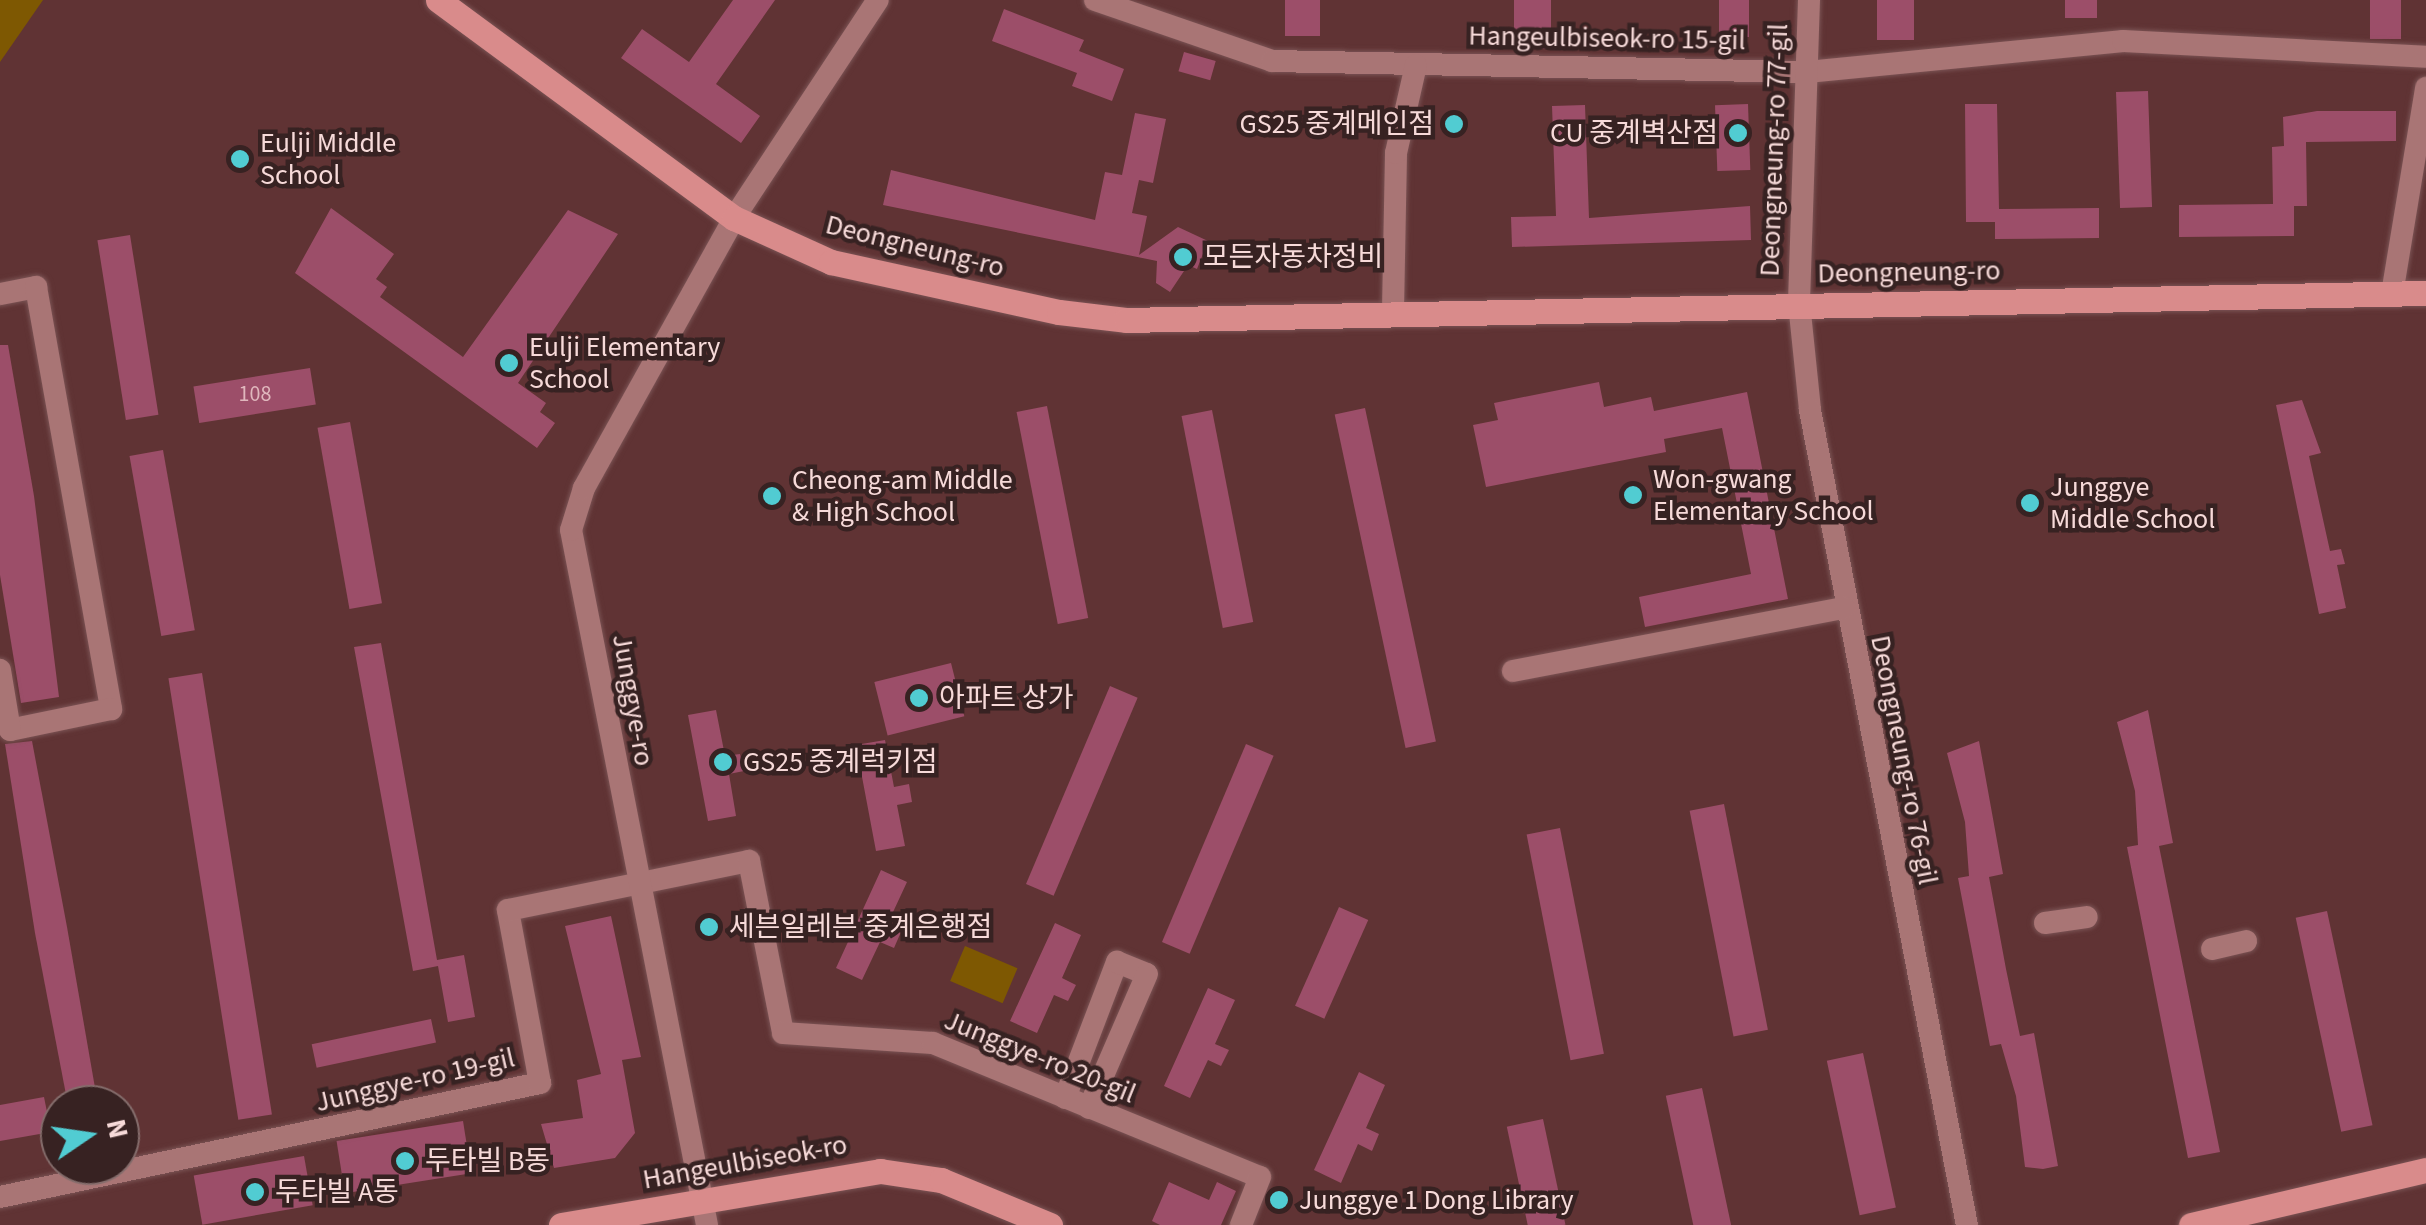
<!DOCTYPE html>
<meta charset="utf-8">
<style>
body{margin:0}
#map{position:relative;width:2426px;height:1225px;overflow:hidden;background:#603334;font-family:"Source Sans 3","Noto Sans KR",sans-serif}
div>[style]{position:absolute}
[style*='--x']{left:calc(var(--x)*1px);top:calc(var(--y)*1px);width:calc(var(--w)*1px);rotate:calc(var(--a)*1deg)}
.green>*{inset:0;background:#7e5802;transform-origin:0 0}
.building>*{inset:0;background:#9c4e69;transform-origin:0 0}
.roads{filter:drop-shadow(0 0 2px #7a5354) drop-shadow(0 0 2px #7a5354)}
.minor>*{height:22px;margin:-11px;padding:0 11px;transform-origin:11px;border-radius:11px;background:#a97575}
.major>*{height:25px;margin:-12.5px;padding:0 12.5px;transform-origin:12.5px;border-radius:12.5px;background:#d98b8b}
.dots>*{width:28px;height:28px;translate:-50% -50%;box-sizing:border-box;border:5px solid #372222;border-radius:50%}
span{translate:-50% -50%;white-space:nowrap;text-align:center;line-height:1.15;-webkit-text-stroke:9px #372222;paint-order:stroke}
.number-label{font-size:22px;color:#e0b7bd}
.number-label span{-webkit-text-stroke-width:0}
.street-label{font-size:28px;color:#f7dad9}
.poi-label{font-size:28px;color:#f7dad9}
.right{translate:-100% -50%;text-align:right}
.left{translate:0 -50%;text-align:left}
.north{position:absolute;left:40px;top:1085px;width:100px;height:100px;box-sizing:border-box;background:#372222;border:2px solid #846c6b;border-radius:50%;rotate:77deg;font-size:28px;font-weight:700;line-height:40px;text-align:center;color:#f7dad9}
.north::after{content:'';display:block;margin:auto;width:35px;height:45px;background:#51ccd2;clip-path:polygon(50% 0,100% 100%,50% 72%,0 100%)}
</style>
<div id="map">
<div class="green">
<i style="clip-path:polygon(0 0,43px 0,0 62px)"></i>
<i style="left:965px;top:946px;width:57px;height:38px;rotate:23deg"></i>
</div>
<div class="building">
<i style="clip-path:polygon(733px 0,775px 0,716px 84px,760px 116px,741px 143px,621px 58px,642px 29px,689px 62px)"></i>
<i style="left:1285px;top:0;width:35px;height:36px"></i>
<i style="left:1514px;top:0;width:37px;height:49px"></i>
<i style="left:1719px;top:0;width:30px;height:37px"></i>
<i style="left:1877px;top:0;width:37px;height:40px"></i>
<i style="left:2065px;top:0;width:32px;height:18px"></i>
<i style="left:2370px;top:0;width:31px;height:39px"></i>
<i style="clip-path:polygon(1004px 9px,1084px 40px,1079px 51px,1124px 69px,1112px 101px,1072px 86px,1077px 73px,992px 41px)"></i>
<i style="left:1184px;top:52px;width:33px;height:20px;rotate:16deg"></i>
<i style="left:2148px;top:91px;width:116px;height:32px;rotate:88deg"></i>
<i style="left:1748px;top:104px;width:66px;height:33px;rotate:88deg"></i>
<i style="clip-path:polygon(1965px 104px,1997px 104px,1999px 209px,2099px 208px,2099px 238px,1995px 239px,1995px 222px,1966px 222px)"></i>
<i style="clip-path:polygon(1585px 105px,1589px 218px,1750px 206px,1751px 240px,1512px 247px,1511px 217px,1556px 216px,1552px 106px)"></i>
<i style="clip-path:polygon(2317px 111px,2396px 111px,2396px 141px,2306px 142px,2307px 206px,2294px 206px,2294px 236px,2179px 237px,2179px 205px,2273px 204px,2272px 147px,2284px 146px,2283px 117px)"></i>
<i style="clip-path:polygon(1135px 113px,1166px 119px,1153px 183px,1139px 180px,1132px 213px,1147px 216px,1139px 255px,1178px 227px,1208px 241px,1197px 269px,1188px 265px,1170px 292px,1156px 283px,1157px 261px,883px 205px,891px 170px,1095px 220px,1105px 172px,1122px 175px)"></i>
<i style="clip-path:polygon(331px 208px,394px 254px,376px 279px,387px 287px,380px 297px,463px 357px,568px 210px,618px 234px,518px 383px,546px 403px,540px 412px,555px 423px,537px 448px,295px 273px)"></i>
<i style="left:130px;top:235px;width:182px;height:33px;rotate:81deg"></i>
<i style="clip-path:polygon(0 345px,8px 345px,34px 496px,59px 697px,21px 703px,0 575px)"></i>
<i style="left:310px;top:368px;width:37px;height:118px;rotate:81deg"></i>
<i style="clip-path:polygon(1599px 382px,1604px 407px,1651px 397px,1654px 411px,1747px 392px,1788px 599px,1645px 627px,1639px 597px,1751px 574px,1722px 428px,1664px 439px,1666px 452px,1486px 487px,1473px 425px,1498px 420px,1494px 403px)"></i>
<i style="clip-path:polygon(2302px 400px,2321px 453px,2309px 456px,2330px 551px,2341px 549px,2345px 564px,2337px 565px,2346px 608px,2319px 614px,2276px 405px)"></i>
<i style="left:1047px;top:406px;width:216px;height:31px;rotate:79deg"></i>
<i style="left:1365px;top:408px;width:341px;height:31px;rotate:78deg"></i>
<i style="left:1212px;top:410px;width:216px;height:31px;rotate:79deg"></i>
<i style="left:350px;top:422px;width:184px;height:33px;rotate:80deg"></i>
<i style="left:163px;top:450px;width:183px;height:34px;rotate:80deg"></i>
<i style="clip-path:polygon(381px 643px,437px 960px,464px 955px,475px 1017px,448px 1022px,438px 966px,413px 971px,354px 647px)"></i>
<i style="left:951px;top:663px;width:55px;height:79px;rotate:76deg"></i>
<i style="left:202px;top:673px;width:447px;height:34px;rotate:81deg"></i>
<i style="left:1110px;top:686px;width:30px;height:215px;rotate:23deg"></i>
<i style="clip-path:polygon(716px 710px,725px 756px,740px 754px,744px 771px,729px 774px,736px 816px,708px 821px,688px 715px)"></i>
<i style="clip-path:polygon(2148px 710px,2173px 843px,2159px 846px,2220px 1152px,2188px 1158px,2127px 847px,2138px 845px,2135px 791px,2117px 722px)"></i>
<i style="clip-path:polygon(885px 740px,894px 787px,909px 784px,912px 802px,897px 805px,905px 846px,876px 851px,856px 745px)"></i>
<i style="clip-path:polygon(32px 741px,67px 927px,98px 1105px,68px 1105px,35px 933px,5px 744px)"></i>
<i style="clip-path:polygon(1979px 741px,2003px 874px,1989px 877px,2006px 969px,2020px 1036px,2034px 1033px,2058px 1166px,2043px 1169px,2025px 1167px,2016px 1096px,2001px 1044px,1990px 1046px,1958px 878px,1969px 876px,1965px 822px,1947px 753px)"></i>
<i style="left:1246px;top:744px;width:30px;height:215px;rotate:23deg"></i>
<i style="left:1724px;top:804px;width:230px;height:35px;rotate:79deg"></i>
<i style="left:1560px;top:828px;width:230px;height:34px;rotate:79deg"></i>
<i style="clip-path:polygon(881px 870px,907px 882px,887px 925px,901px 932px,894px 948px,880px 942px,862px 980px,836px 968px)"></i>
<i style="left:1339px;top:907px;width:32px;height:108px;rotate:24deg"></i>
<i style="left:2327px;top:911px;width:219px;height:32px;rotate:78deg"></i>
<i style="clip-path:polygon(611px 916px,641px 1057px,622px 1060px,635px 1133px,615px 1158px,554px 1168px,541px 1124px,583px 1118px,577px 1080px,601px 1074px,565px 926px)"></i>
<i style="clip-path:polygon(1055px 923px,1081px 935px,1062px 978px,1076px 985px,1068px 1001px,1054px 995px,1037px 1033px,1010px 1021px)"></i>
<i style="clip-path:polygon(1208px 988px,1235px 1000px,1215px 1044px,1229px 1050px,1221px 1066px,1208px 1060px,1190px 1098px,1164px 1086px)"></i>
<i style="left:431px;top:1019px;width:24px;height:122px;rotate:78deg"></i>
<i style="left:1863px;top:1053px;width:158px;height:37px;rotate:78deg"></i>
<i style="clip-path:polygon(1359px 1072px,1385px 1085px,1366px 1128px,1379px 1134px,1372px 1151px,1358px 1144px,1341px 1183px,1314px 1170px)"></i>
<i style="left:1702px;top:1088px;width:140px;height:37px;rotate:78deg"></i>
<i style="clip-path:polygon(44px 1097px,51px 1132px,0 1141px,0 1105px)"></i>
<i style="left:1543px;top:1119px;width:108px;height:37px;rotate:78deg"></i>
<i style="left:463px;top:1121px;width:53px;height:128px;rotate:81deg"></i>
<i style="left:304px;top:1156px;width:50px;height:112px;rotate:80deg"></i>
<i style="clip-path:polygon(1169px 1182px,1209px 1200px,1217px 1182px,1236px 1191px,1221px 1225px,1160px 1225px,1152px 1221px)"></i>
</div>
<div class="roads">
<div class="minor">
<i style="--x:1095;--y:0;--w:187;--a:19"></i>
<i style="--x:1272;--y:61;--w:535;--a:1.18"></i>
<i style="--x:1807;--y:72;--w:318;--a:-5.6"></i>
<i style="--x:2123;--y:41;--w:303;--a:3"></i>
<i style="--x:1809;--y:0;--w:303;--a:91.9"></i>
<i style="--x:1799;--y:303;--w:108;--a:84.1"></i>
<i style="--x:1810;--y:410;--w:830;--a:79.1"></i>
<i style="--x:0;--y:294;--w:37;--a:-11"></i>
<i style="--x:36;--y:287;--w:429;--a:79.9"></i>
<i style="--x:111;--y:709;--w:103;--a:168.3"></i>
<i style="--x:10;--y:730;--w:61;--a:-99.5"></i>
<i style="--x:2392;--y:294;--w:209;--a:-80.6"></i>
<i style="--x:1393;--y:310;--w:157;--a:-88.9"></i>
<i style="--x:1396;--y:153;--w:90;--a:-77.2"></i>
<i style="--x:1513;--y:671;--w:337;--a:-10.8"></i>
<i style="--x:2045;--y:923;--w:42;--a:-8.1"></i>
<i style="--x:2212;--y:949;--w:35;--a:-13"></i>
<i style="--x:1065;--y:1098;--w:146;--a:-69.1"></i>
<i style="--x:1117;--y:962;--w:32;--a:22"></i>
<i style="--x:1147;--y:974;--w:146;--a:113.4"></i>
<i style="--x:0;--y:1197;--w:552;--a:-11.92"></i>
<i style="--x:540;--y:1083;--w:176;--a:-100.5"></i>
<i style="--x:508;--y:910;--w:246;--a:-11.5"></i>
<i style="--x:749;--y:861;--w:175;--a:78.8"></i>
<i style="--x:783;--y:1033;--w:150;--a:3.8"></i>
<i style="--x:933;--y:1043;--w:353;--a:22.3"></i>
<i style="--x:1260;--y:1177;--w:52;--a:111.6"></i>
<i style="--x:707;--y:1225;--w:708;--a:-101.07"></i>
<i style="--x:571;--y:530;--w:44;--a:-72.8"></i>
<i style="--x:584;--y:488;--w:309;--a:-60.9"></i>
<i style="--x:734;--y:218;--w:261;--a:-56.6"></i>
</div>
<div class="major">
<i style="--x:438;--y:0;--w:368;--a:36.4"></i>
<i style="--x:734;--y:218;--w:107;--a:24.4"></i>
<i style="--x:831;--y:262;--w:233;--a:12.4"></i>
<i style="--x:1059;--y:312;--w:67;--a:6.8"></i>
<i style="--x:1126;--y:320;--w:1300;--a:-1.19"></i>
<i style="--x:561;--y:1225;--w:324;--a:-9.6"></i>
<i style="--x:880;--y:1171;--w:62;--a:8.4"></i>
<i style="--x:941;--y:1180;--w:118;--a:22.4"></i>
<i style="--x:2191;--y:1225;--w:241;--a:-13.2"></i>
</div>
</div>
<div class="dots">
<i style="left:1454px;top:124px;background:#51ccd2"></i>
<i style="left:1738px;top:133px;background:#51ccd2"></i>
<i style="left:240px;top:159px;background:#51ccd2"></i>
<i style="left:1183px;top:257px;background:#51ccd2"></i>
<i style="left:509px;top:363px;background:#51ccd2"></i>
<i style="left:1633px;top:495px;background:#51ccd2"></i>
<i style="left:772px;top:496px;background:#51ccd2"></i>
<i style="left:2030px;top:503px;background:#51ccd2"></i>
<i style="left:919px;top:698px;background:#51ccd2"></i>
<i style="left:723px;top:762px;background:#51ccd2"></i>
<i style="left:709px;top:927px;background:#51ccd2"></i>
<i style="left:405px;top:1161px;background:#51ccd2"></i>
<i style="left:255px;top:1192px;background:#51ccd2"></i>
<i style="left:1279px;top:1200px;background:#51ccd2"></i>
</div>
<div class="number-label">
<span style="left:255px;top:395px">108</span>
</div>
<div class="street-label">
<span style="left:1607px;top:38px;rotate:1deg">Hangeulbiseok-ro 15-gil</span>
<span style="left:1774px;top:150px;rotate:-88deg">Deongneung-ro 77-gil</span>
<span style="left:915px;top:246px;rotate:14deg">Deongneung-ro</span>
<span style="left:1909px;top:272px;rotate:-1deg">Deongneung-ro</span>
<span style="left:633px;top:700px;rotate:80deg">Junggye-ro</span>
<span style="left:1904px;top:760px;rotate:79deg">Deongneung-ro 76-gil</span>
<span style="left:1040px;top:1057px;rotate:22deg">Junggye-ro 20-gil</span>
<span style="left:415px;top:1080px;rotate:-13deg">Junggye-ro 19-gil</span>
<span style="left:745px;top:1162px;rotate:-10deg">Hangeulbiseok-ro</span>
</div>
<div class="poi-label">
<span class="right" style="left:1434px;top:124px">GS25 중계메인점</span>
<span class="right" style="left:1718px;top:133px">CU 중계벽산점</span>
<span class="left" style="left:260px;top:159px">Eulji Middle<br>School</span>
<span class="left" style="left:1203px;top:257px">모든자동차정비</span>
<span class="left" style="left:529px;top:363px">Eulji Elementary<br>School</span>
<span class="left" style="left:1653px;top:495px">Won-gwang<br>Elementary School</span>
<span class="left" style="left:792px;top:496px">Cheong-am Middle<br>&amp; High School</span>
<span class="left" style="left:2050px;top:503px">Junggye<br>Middle School</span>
<span class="left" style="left:939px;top:698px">아파트 상가</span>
<span class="left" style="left:743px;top:762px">GS25 중계럭키점</span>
<span class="left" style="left:729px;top:927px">세븐일레븐 중계은행점</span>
<span class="left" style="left:425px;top:1161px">두타빌 B동</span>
<span class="left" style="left:275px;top:1192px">두타빌 A동</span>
<span class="left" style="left:1299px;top:1200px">Junggye 1 Dong Library</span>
</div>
<div class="north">N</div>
</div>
